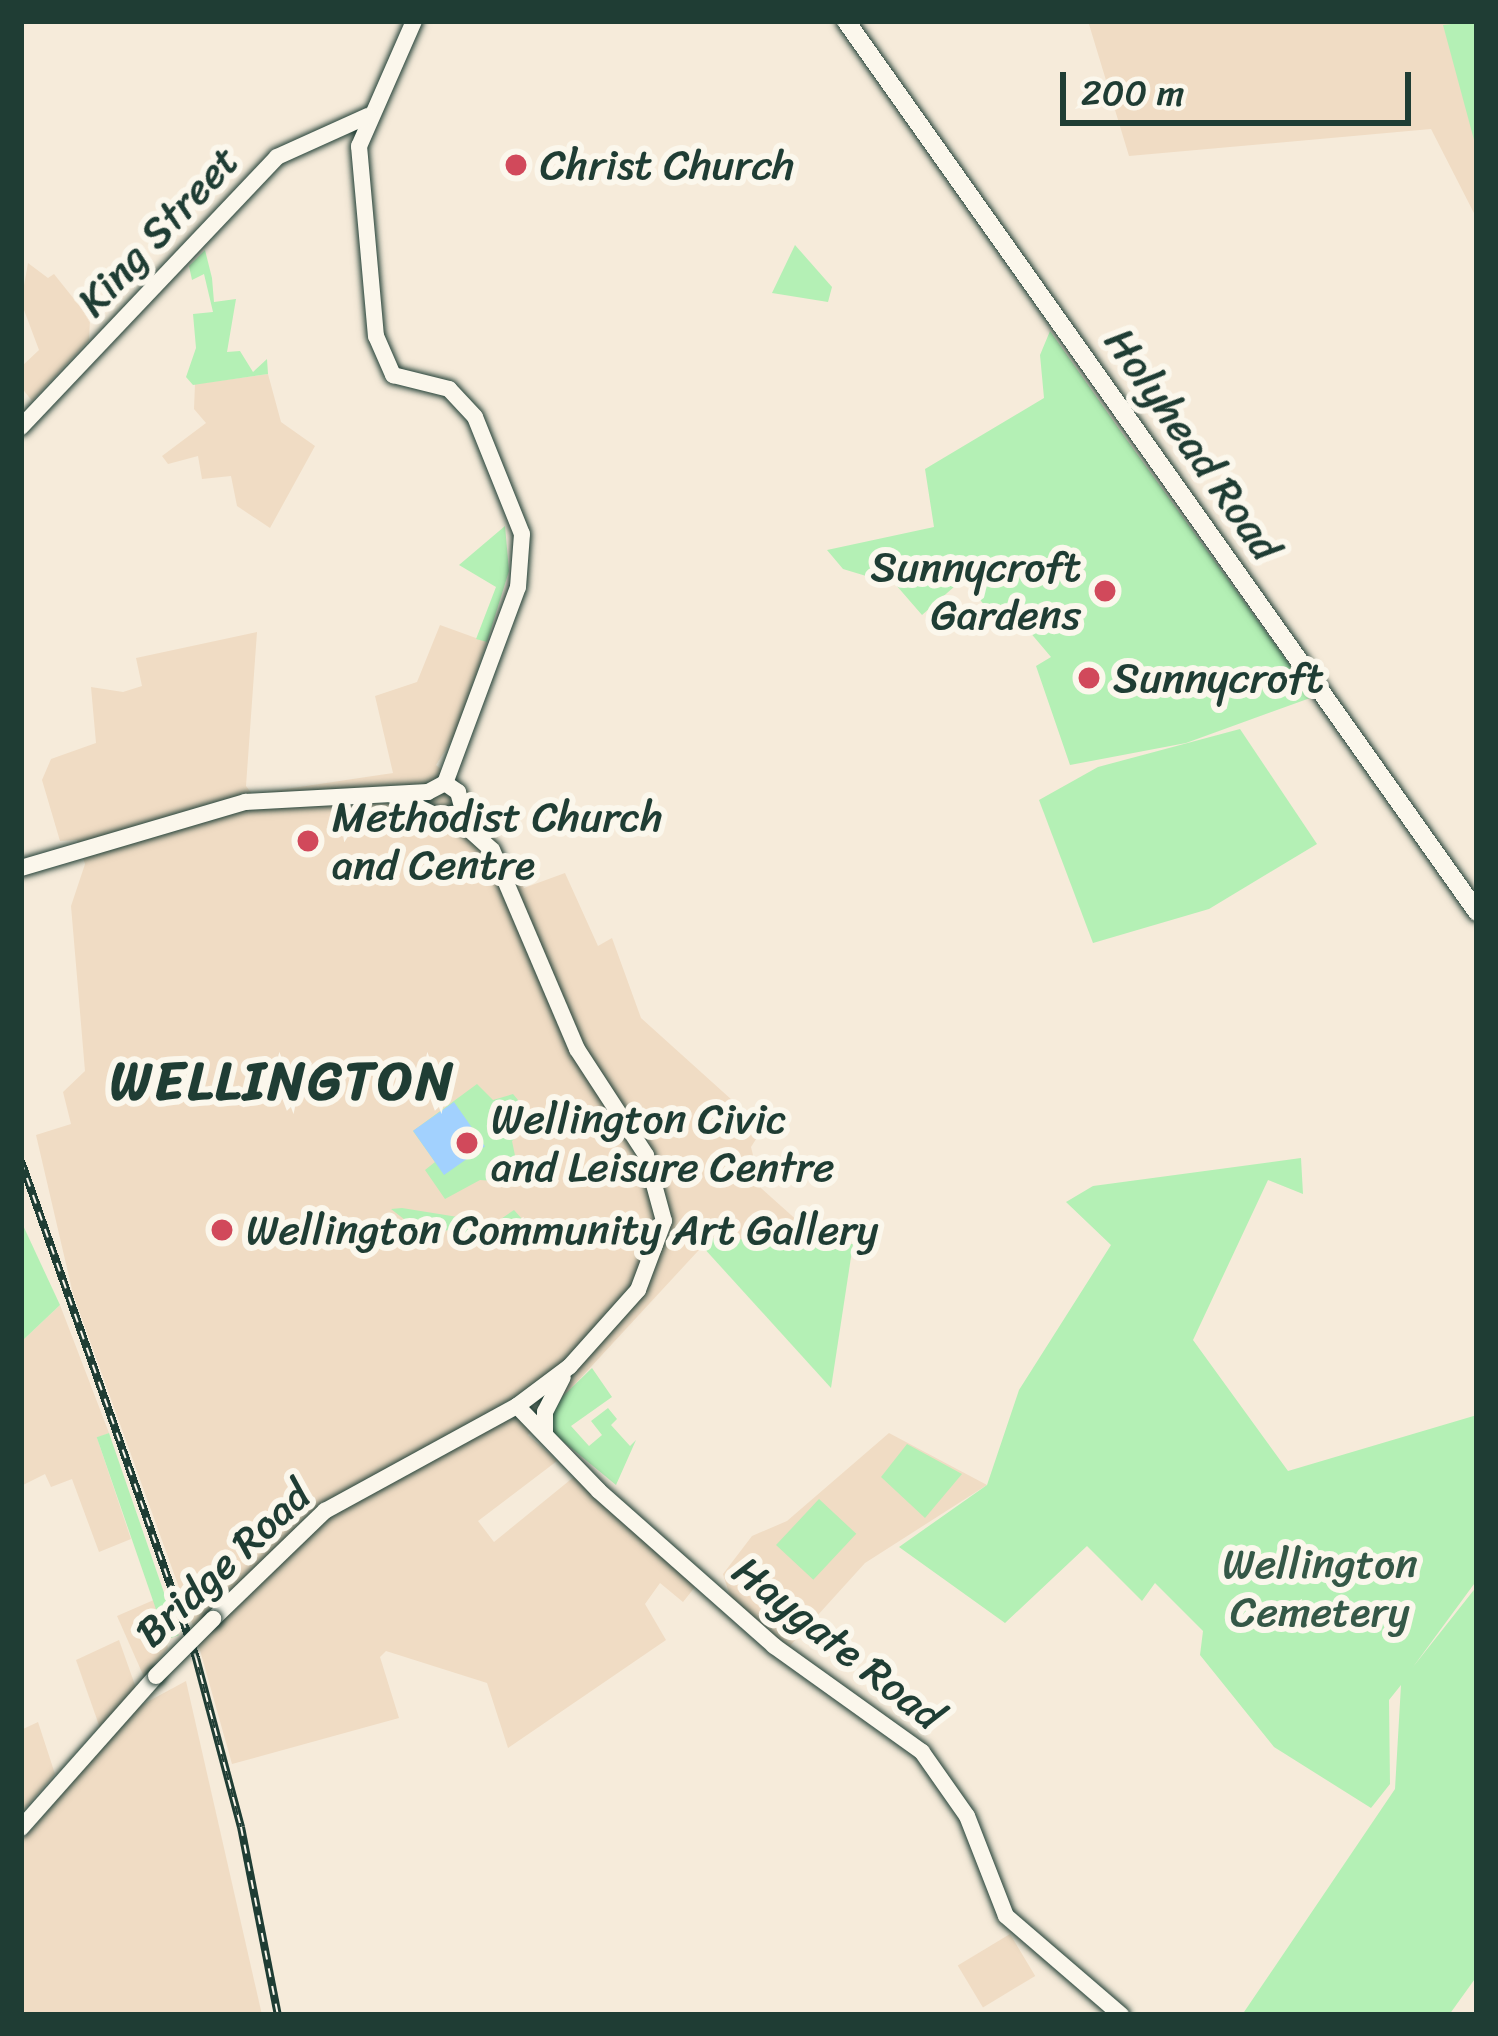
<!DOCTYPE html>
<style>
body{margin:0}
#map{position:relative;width:1498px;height:2036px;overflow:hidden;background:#f6ebda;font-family:Sriracha,sans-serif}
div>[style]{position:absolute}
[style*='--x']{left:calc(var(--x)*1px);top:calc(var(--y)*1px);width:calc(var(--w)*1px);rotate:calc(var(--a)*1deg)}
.built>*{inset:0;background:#f0dcc4;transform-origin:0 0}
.green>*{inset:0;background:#b4f0b5;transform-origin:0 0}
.water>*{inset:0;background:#a2d1fe;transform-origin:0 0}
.roads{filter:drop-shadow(0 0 3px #1f3d34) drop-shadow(0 0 3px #1f3d34)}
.tertiary>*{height:16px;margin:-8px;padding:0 8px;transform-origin:8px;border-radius:8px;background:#fbf7ec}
.secondary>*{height:18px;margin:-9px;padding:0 9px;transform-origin:9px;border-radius:9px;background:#fbf7ec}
.rail>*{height:8px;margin-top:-4px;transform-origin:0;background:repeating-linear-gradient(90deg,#fbf7ec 0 9px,#1f3d34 0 18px);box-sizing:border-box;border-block:3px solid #1f3d34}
.bridges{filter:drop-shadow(0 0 3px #1f3d34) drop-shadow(0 0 3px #1f3d34)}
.tertiary-bridge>*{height:16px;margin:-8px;padding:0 8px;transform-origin:8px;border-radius:8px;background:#fbf7ec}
.dots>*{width:33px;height:33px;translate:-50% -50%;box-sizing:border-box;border:6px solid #fbf7ec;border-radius:50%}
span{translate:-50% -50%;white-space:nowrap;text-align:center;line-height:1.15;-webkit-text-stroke:12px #fbf7ec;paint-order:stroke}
.poi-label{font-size:42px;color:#1f3d34}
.left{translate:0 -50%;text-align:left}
.right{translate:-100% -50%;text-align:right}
.street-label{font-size:42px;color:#1f3d34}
.park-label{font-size:42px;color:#355847}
.district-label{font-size:54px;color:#1f3d34;font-weight:700;letter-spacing:3px}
.frame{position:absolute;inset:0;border:24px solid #1f3d34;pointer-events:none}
.scale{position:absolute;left:1060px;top:72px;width:351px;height:54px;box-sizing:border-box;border:6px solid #1f3d34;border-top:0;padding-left:15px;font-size:36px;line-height:42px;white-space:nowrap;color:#1f3d34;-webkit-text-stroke:9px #fbf7ec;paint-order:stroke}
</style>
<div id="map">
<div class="built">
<i style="clip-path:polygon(1088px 21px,1477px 21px,1477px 219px,1431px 129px,1129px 156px)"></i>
<i style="clip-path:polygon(28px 263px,48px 278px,54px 274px,90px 319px,89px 340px,32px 401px,21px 387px,21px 367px,39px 350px,21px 302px)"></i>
<i style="clip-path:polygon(268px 374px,281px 422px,315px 446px,270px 528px,237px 506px,231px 476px,202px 479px,198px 456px,168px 464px,162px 456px,206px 423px,194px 409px,195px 384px)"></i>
<i style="clip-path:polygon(440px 625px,487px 642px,455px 735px,436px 765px,469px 792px,524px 888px,565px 873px,598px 946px,612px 938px,641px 1018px,763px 1128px,751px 1147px,761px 1188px,800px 1223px,790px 1242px,710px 1238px,528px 1435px,557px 1461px,478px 1521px,494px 1542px,575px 1476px,695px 1587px,683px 1602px,660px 1583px,645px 1604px,666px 1640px,508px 1748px,487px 1683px,386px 1651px,380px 1657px,399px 1718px,232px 1764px,194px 1629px,73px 1294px,36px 1135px,71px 1124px,63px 1092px,85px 1071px,71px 906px,85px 864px,77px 840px,60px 841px,42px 780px,51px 759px,96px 743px,91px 687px,123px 692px,142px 686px,136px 658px,257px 632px,246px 786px,252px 794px,393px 773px,375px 696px,417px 682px)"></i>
<i style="clip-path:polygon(60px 1305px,109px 1433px,97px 1438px,131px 1539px,99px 1552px,72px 1479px,51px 1487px,45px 1474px,21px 1486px,21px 1342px)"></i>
<i style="clip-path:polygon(889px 1433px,987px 1485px,865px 1563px,788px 1648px,730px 1596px,723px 1574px,752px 1536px,787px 1521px)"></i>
<i style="clip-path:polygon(156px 1599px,168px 1648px,144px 1677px,117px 1616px)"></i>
<i style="clip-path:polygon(119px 1640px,136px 1688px,100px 1728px,76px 1660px)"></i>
<i style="clip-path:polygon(186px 1681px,262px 2015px,21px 2015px,21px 1842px,136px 1708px)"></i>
<i style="clip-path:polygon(38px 1722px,55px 1774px,21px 1813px,21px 1730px)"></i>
<i style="left:1010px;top:1934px;width:49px;height:61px;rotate:59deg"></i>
</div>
<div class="green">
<i style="clip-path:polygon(1477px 21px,1477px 151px,1443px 25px)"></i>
<i style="clip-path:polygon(795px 245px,832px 287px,828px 302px,772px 293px)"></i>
<i style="clip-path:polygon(205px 250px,212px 278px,214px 302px,236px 299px,227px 352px,240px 351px,253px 372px,267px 359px,268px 374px,193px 385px,186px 377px,196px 348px,193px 314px,213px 312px,204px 274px,192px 280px,189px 266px)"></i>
<i style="clip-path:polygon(1050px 331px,1124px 436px,1313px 697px,1186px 743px,1070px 765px,1036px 666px,1051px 657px,1006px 604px,990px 612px,963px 579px,922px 615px,896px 585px,843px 569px,827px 550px,934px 527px,925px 469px,1044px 398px,1040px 355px)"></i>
<i style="clip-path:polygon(505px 526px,509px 571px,487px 642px,476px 639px,496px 587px,459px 565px)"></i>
<i style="clip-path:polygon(1240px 729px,1317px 844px,1209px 909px,1093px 943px,1039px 800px,1098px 767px)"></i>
<i style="clip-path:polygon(477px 1084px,493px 1100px,513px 1094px,523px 1106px,511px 1115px,522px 1132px,512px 1141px,518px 1170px,508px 1182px,480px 1180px,445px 1199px,425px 1170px,435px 1162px,413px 1131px)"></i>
<i style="clip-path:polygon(1301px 1158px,1303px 1194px,1268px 1180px,1193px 1340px,1288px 1471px,1477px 1415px,1477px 1580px,1413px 1667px,1477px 1586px,1477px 1976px,1449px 2015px,1242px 2015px,1395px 1789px,1401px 1685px,1389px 1700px,1390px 1784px,1371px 1808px,1274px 1747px,1200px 1655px,1203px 1631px,1155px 1583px,1142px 1601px,1087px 1546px,1005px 1623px,899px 1547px,987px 1485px,1019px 1390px,1111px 1245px,1066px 1202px,1093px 1186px)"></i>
<i style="clip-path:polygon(402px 1208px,495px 1223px,514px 1210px,523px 1220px,487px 1240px,487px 1232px,464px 1238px,447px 1230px,432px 1241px,391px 1209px)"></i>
<i style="clip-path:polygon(21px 1221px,60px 1305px,21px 1342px)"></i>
<i style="clip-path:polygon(710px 1238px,853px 1244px,831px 1388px,702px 1246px)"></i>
<i style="clip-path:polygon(592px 1368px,612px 1397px,571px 1426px,589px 1446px,602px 1435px,591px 1421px,608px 1408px,617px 1419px,611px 1425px,630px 1446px,636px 1440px,616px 1485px,553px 1433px,551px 1417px,563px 1396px)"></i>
<i style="left:109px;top:1433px;width:214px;height:13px;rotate:71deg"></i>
<i style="clip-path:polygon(907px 1444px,962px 1474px,925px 1518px,881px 1477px)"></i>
<i style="left:819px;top:1499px;width:51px;height:63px;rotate:43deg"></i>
</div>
<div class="water">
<i style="left:454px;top:1102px;width:54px;height:50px;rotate:55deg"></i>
</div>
<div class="roads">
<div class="tertiary">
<i style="--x:414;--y:21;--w:137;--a:113.7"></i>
<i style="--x:359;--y:146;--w:191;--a:84.9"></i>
<i style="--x:376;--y:336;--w:43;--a:66.4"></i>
<i style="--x:393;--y:375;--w:58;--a:14"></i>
<i style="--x:449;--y:389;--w:38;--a:47"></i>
<i style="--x:475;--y:417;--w:126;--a:68.1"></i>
<i style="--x:522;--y:534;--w:53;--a:94.3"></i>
<i style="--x:518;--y:587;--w:209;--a:110.4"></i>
<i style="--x:21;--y:427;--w:372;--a:-46.5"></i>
<i style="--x:277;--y:157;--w:100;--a:-24.3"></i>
<i style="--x:21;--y:868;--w:234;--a:-16.4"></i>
<i style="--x:245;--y:802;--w:183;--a:-3.1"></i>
<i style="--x:428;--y:792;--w:19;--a:-28"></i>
<i style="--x:445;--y:783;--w:16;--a:35"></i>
<i style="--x:458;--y:792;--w:30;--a:75"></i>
<i style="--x:517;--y:1406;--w:118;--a:46"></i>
<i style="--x:599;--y:1491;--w:234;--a:41.5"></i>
<i style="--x:774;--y:1646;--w:182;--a:35.6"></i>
<i style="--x:922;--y:1752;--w:78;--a:54.9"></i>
<i style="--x:967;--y:1816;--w:107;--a:68.7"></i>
<i style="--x:1006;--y:1916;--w:152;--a:40.7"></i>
<i style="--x:545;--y:1433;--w:21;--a:-90"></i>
<i style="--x:545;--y:1412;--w:39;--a:-63"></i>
<i style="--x:213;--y:1619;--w:156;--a:-44"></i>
<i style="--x:325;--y:1511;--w:219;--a:-28.7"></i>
<i style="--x:517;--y:1406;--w:66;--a:-37"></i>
<i style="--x:570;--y:1366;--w:102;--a:-48.2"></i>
<i style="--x:638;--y:1290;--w:74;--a:-69.4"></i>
<i style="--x:664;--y:1221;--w:68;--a:-105.3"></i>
<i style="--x:646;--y:1155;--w:126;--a:-123.1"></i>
<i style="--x:577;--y:1049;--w:216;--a:-113.1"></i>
<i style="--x:492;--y:850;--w:54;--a:-138"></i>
<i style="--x:452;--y:814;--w:15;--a:172"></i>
<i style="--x:437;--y:816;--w:50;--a:-155"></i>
<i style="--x:21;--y:1828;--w:203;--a:-48.4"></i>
</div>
<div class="secondary">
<i style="--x:846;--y:21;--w:1092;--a:54.69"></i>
</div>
</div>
<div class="rail">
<i style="--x:21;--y:1161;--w:527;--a:70.6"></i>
<i style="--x:196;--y:1658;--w:175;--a:75.1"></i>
<i style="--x:241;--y:1827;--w:192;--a:78.9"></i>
</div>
<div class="bridges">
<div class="tertiary-bridge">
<i style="--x:156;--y:1676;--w:81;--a:-45"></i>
</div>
</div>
<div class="dots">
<i style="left:516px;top:165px;background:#d1495b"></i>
<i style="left:1105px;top:591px;background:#d1495b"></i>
<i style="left:1089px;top:678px;background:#d1495b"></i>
<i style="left:308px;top:841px;background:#d1495b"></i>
<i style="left:467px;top:1143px;background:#d1495b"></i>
<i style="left:222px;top:1230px;background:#d1495b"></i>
</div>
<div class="poi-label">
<span class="left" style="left:540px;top:165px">Christ Church</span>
<span class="right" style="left:1081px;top:591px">Sunnycroft<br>Gardens</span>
<span class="left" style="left:1113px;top:678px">Sunnycroft</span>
<span class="left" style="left:332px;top:841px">Methodist Church<br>and Centre</span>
<span class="left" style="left:491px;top:1143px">Wellington Civic<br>and Leisure Centre</span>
<span class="left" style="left:246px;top:1230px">Wellington Community Art Gallery</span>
</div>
<div class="street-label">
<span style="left:158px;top:231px;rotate:-47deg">King Street</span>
<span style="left:1193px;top:444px;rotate:55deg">Holyhead Road</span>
<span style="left:223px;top:1564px;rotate:-43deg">Bridge Road</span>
<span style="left:838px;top:1643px;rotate:38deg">Haygate Road</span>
</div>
<div class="park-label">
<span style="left:1320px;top:1588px">Wellington<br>Cemetery</span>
</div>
<div class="district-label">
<span style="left:283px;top:1081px">WELLINGTON</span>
</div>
<div class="frame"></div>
<div class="scale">200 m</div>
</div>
